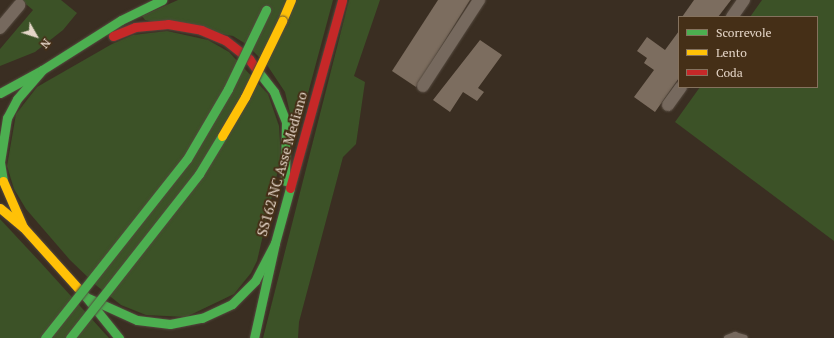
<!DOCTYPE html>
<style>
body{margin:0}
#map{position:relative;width:834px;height:338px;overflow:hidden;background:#3a2e22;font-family:"PT Serif",serif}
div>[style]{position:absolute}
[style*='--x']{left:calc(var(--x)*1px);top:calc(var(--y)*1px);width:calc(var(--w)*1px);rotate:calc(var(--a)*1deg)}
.green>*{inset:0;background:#3c5227}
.building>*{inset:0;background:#7c6d5f}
.roads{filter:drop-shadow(0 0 1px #54493e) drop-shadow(0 0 1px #54493e)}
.lane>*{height:6px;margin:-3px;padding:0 3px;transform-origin:3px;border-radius:3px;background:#76695e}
.street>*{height:12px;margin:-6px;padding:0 6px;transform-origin:6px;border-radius:6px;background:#76695e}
.fast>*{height:9px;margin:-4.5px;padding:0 4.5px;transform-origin:4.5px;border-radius:4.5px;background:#4caf50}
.slow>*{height:9px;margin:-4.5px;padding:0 4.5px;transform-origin:4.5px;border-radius:4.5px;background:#ffc107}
.jam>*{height:9px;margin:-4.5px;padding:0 4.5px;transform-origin:4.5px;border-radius:4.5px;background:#c62828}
.bridges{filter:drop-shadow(0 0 1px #54493e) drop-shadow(0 0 1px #54493e)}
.fast-bridge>*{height:9px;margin:-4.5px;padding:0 4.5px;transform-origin:4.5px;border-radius:4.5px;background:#4caf50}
.slow-bridge>*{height:9px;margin:-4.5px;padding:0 4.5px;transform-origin:4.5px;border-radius:4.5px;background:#ffc107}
span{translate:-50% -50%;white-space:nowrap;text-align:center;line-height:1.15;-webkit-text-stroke:4px #452f17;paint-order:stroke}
.street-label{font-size:14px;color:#e5d6c8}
.legend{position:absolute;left:678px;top:16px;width:140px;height:72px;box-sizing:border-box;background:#452f17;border:1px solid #85725e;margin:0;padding:5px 7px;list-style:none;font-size:12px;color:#e5d6c8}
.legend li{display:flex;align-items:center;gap:8px;height:20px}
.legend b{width:20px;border:1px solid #85725e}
.north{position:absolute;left:16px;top:16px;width:40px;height:40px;-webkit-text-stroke:3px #452f17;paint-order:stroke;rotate:129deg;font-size:11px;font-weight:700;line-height:16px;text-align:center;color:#e5d6c8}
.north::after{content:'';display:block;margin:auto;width:14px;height:18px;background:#e5d6c8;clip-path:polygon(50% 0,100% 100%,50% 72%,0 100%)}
</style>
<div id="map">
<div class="green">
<i style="clip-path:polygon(21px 0,61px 0,77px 13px,63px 30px,35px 52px,0 66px,0 49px,33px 10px)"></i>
<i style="clip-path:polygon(178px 0,333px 0,296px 138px,285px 92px,267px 65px,246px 44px,233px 36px,145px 20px,142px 16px)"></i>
<i style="clip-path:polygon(349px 0,380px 0,354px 76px,365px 82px,356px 144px,343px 157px,299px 322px,298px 338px,263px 338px)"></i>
<i style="clip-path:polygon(762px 0,834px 0,834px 241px,675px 122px,700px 87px,817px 87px,817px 17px,750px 17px)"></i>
<i style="clip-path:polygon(167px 31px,208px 40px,229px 52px,268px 94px,279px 126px,281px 157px,257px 261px,251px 273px,234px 294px,186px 317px,146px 315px,121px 305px,97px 286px,70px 260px,26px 209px,14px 189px,7px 166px,16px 114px,37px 87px,112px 44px,133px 35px)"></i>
<i style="clip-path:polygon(0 219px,41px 263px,109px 338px,0 338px)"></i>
</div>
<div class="building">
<i style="clip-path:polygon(438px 0,470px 0,416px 87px,392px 71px)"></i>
<i style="clip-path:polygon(694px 0,731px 0,718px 17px,682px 17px)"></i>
<i style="clip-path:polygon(679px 31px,679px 78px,655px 112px,634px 97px,654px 70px,644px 63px,647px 58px,637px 51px,647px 37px,665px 50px)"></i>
<i style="clip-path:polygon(480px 40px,502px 55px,478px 88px,484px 92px,477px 101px,463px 92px,450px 112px,433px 100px)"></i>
</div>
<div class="roads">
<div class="lane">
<i style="--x:727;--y:338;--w:9;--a:-21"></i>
<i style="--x:735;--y:335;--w:10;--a:17"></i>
</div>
<div class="street">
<i style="--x:732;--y:17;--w:21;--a:-55"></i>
<i style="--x:0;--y:28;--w:30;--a:-50"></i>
<i style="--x:423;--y:86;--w:103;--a:-56.9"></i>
<i style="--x:668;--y:105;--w:22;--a:-54"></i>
</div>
<div class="fast">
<i style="--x:257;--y:70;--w:28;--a:52"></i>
<i style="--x:274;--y:92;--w:31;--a:68"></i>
<i style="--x:286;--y:121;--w:60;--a:91"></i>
<i style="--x:0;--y:93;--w:48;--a:-28.7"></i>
<i style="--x:3;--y:181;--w:19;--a:-99"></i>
<i style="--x:0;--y:162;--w:45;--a:-81"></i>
<i style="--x:7;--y:118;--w:21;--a:-62"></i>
<i style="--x:17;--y:99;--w:38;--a:-49"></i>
<i style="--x:42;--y:70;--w:93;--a:-32.3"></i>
<i style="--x:121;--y:20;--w:46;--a:-26"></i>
<i style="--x:78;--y:288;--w:12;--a:48"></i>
<i style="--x:86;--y:297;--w:56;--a:24.3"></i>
<i style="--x:137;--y:320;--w:33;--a:7"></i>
<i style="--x:170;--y:324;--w:33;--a:-11"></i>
<i style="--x:202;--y:318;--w:33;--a:-25"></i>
<i style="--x:232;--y:304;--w:33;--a:-45"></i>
<i style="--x:255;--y:281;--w:43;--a:-62.2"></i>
<i style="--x:275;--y:243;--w:57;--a:-74.7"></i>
<i style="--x:86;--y:297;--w:53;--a:51.2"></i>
<i style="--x:254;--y:338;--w:97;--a:-77.5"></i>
</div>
<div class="slow">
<i style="--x:282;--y:21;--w:23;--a:-67"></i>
<i style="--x:3;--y:181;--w:50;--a:66.5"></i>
<i style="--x:23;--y:227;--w:82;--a:48"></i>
<i style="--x:0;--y:208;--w:30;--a:40"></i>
</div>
<div class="jam">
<i style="--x:113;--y:36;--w:24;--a:-22"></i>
<i style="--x:135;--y:27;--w:33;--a:-5"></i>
<i style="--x:168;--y:24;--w:34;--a:10"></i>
<i style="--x:201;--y:30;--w:26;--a:23"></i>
<i style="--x:225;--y:40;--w:31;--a:38"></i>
<i style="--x:249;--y:59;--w:14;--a:54"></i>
<i style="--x:290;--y:188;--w:195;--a:-74.5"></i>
</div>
</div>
<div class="bridges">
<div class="fast-bridge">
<i style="--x:45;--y:338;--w:228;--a:-51.6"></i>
<i style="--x:187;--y:159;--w:81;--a:-59.6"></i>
<i style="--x:228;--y:89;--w:88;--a:-64.3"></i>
<i style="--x:70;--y:338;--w:209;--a:-51.8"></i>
<i style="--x:199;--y:174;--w:44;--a:-58.8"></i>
</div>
<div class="slow-bridge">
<i style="--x:222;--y:136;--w:45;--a:-59.5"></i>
<i style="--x:245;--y:97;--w:85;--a:-64"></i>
</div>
</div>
<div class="street-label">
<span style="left:282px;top:164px;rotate:-74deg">SS162 NC Asse Mediano</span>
</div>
<ul class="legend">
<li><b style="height:5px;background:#4caf50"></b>Scorrevole</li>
<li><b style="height:5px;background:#ffc107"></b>Lento</li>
<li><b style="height:5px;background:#c62828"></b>Coda</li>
</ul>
<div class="north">N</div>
</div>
